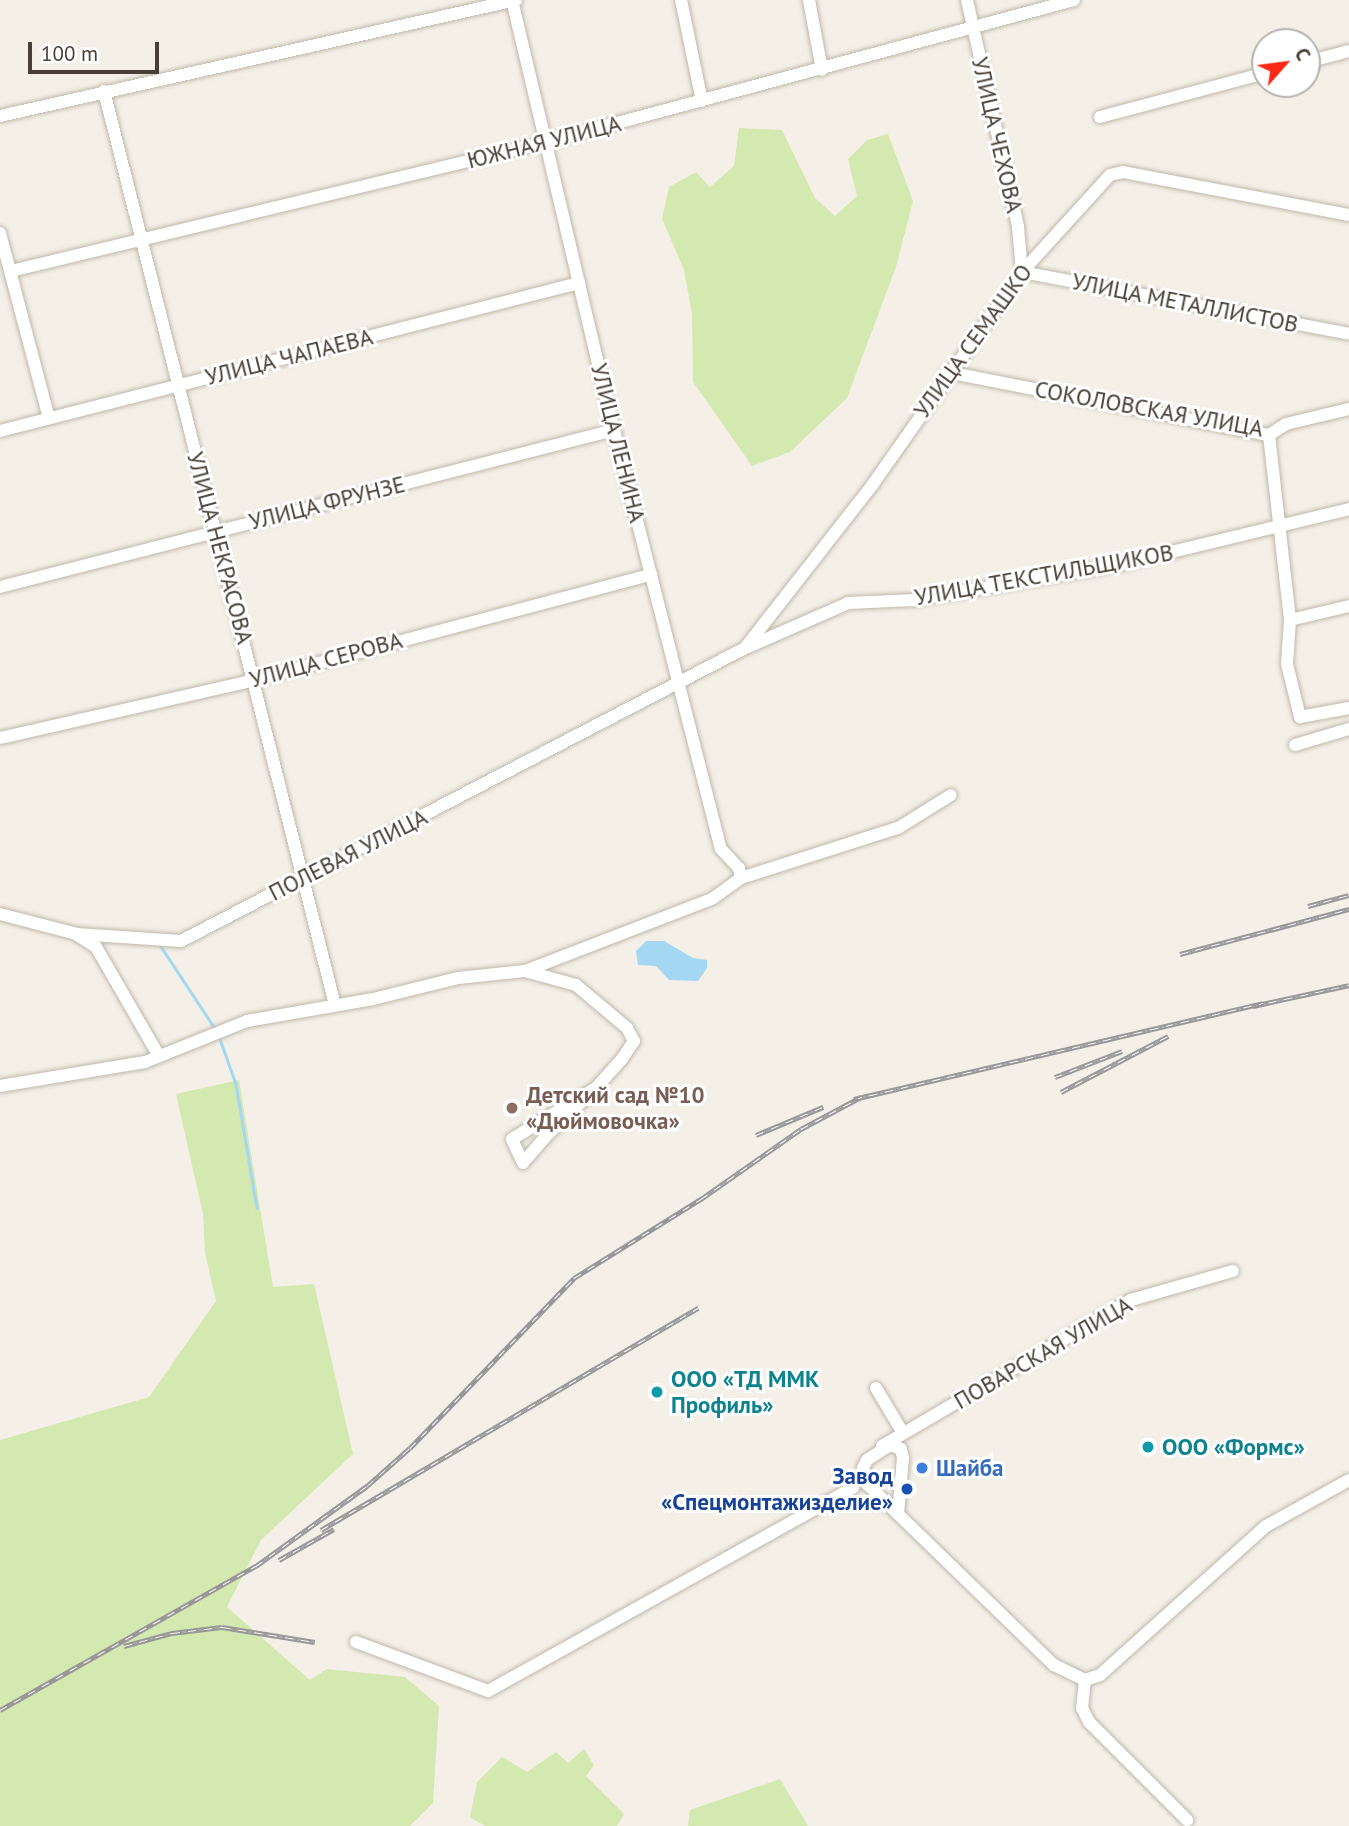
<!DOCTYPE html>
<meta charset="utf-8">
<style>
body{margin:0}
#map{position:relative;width:1349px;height:1826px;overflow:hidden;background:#f4f0e8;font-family:"PT Sans",sans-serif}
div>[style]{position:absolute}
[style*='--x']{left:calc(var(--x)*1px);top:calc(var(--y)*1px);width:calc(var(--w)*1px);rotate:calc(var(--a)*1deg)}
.green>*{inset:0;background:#d4e9b0}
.water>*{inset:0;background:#a4d8f2}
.stream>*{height:2.5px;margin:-1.25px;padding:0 1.25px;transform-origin:1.25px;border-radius:1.25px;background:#a4d8f2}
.roads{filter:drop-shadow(0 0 2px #c0b7aa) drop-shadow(0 0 2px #c0b7aa)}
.minor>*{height:12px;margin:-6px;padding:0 6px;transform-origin:6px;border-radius:6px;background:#fff}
.rail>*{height:5px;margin-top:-2.5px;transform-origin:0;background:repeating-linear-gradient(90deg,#fff 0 8px,#979797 0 16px);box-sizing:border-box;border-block:2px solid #979797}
.dots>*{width:19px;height:19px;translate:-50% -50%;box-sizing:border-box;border:4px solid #fff;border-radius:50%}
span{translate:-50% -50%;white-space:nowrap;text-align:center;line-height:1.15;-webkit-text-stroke:6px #fff;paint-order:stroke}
.street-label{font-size:23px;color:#484037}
.education-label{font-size:23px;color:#785e54;font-weight:700}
.left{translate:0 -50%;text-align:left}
.culture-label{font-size:23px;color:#0d838f;font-weight:700}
.shop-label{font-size:23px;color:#366cbe;font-weight:700}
.transit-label{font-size:23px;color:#164399;font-weight:700}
.right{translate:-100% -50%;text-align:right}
.north{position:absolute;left:1251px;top:28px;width:70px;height:70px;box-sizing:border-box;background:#fff;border:2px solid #b6b3af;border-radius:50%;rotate:62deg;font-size:19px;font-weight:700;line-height:28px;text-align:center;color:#484037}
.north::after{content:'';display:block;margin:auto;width:24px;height:32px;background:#fe2816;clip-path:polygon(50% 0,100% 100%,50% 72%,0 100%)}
.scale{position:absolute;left:28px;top:42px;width:131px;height:32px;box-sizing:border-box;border:4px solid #484037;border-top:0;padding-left:9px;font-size:21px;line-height:24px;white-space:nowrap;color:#484037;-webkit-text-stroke:5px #fff;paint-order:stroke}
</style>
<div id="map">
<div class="green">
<i style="clip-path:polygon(739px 128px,782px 130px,815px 198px,835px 216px,857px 196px,848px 159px,867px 140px,888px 134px,913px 201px,896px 267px,847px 398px,790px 452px,752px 466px,693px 382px,692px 314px,684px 270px,662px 219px,669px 187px,696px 172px,710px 187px,734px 166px)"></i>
<i style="clip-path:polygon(239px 1080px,273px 1287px,314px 1284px,353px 1454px,261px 1540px,227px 1607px,310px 1680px,327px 1669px,405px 1677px,439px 1706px,433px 1803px,410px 1826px,0 1826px,0 1440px,149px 1397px,216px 1301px,205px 1253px,203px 1214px,176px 1094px)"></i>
<i style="clip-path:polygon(584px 1749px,594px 1765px,586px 1776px,624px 1814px,617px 1826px,485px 1826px,470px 1817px,477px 1782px,502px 1757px,527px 1772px,556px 1752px,568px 1763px)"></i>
<i style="clip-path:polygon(780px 1779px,808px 1826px,688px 1826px,690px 1810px)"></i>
</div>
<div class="water">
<i style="clip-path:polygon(646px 941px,664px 941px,693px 958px,707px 960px,707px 968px,698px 981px,669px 980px,656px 966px,638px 965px,636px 951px)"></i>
</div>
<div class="stream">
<i style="--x:160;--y:945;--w:102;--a:56.6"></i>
<i style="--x:219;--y:1036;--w:51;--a:70.5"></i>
<i style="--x:236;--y:1084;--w:126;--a:80.4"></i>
</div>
<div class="roads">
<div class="minor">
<i style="--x:512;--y:0;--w:442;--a:76.7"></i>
<i style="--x:614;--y:430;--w:432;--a:75.7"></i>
<i style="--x:721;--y:849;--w:26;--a:47"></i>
<i style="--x:739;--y:868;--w:10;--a:79"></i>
<i style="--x:681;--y:0;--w:103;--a:78.3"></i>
<i style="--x:809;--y:0;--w:71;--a:79.5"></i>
<i style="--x:967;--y:0;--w:233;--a:77.3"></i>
<i style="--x:1018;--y:227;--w:45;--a:84.9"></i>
<i style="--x:1022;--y:272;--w:333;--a:10.7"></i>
<i style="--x:1307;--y:62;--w:43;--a:-14.7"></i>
<i style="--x:104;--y:91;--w:943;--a:75.82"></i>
<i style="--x:0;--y:116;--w:529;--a:-12.67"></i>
<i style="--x:1100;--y:117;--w:171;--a:-14.9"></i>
<i style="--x:0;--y:233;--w:188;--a:75.2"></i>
<i style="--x:11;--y:271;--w:547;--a:-13.53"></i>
<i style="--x:543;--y:143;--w:550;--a:-15.07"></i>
<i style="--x:947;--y:372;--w:328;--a:11.1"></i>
<i style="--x:1269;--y:435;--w:20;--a:-33"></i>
<i style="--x:1286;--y:424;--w:65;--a:-13.4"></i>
<i style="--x:0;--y:431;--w:598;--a:-14.34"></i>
<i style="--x:1269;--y:435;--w:186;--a:83.5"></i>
<i style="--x:1290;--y:620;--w:44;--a:93.9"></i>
<i style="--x:1287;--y:664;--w:55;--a:76.2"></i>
<i style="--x:1300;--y:717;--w:50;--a:-10.4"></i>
<i style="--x:0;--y:587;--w:634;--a:-14.34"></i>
<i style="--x:1290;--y:620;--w:61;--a:-13.3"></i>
<i style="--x:748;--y:647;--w:109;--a:-23.7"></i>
<i style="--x:848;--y:603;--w:66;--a:-2.6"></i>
<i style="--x:914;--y:600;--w:211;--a:-9.8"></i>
<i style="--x:1122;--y:564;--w:234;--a:-13.6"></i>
<i style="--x:0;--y:738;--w:262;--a:-12.8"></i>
<i style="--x:255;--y:680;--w:410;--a:-14.9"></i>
<i style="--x:1295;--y:745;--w:56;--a:-16.5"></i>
<i style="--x:0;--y:914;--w:80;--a:14.6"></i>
<i style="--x:77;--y:934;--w:104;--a:3.9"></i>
<i style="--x:181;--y:941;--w:636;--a:-27.45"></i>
<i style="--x:745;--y:648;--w:208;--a:-52"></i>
<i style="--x:873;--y:484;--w:259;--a:-54.9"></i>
<i style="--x:1022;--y:272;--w:131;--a:-47.8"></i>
<i style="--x:1110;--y:175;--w:13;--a:-13"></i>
<i style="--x:1123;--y:172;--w:230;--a:10.8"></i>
<i style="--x:77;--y:935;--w:22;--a:32"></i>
<i style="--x:96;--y:947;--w:126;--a:60"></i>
<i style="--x:525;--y:971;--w:53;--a:15.4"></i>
<i style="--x:576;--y:985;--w:67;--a:40.1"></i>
<i style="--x:627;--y:1028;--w:15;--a:62"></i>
<i style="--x:634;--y:1041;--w:22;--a:124"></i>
<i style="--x:622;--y:1059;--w:39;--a:132"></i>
<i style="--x:596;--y:1088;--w:66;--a:136.2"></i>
<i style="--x:548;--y:1134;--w:38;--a:131"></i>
<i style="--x:523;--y:1163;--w:26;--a:-115"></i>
<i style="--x:512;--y:1139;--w:98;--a:-31.3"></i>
<i style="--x:0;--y:1086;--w:147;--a:-9.4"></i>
<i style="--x:145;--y:1062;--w:110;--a:-21.9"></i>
<i style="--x:247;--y:1021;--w:128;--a:-9.9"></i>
<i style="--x:373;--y:999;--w:88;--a:-13.9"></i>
<i style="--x:458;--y:978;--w:67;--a:-6"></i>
<i style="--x:525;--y:971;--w:200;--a:-21.1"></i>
<i style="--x:712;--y:899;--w:36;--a:-36"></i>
<i style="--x:741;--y:878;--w:165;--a:-17.7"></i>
<i style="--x:898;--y:828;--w:62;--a:-31.9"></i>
<i style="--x:876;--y:1388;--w:52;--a:59"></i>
<i style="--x:882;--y:1446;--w:289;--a:-30.4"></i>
<i style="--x:1131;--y:1300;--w:106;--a:-15.9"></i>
<i style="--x:898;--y:1514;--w:56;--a:-84.9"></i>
<i style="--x:903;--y:1458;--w:9;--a:-103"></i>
<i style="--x:901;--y:1449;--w:12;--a:-160"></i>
<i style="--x:890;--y:1445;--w:27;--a:147"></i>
<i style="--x:867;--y:1460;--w:9;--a:117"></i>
<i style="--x:863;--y:1468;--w:18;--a:74"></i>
<i style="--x:868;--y:1485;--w:259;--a:44.1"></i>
<i style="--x:1054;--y:1665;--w:34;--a:26"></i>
<i style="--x:356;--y:1642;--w:141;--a:20.4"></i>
<i style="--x:488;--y:1691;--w:418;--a:-29.1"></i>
<i style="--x:1085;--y:1680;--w:16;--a:-18"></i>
<i style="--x:1100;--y:1675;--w:223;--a:-41.9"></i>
<i style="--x:1266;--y:1526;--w:95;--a:-29"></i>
<i style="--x:1085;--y:1680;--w:28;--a:96"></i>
<i style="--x:1082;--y:1708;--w:16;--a:63"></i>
<i style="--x:1089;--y:1722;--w:139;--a:45"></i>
</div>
</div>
<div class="rail">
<i style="--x:1308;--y:906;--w:42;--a:-15"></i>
<i style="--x:1180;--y:954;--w:175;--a:-14.9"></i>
<i style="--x:1253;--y:1006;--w:98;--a:-12.3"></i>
<i style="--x:1055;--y:1077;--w:72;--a:-21.2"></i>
<i style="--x:1061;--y:1092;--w:121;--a:-27.6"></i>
<i style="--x:854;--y:1099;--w:420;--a:-13.2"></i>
<i style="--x:756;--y:1135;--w:73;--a:-22.7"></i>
<i style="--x:321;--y:1530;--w:438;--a:-30.5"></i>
<i style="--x:279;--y:1560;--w:63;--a:-29.4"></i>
<i style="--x:124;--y:1646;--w:50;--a:-15.2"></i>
<i style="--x:172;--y:1633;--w:50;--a:-6.8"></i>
<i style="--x:222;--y:1627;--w:94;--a:9.2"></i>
<i style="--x:0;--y:1710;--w:294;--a:-29.4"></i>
<i style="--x:256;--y:1566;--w:137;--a:-35.8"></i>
<i style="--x:367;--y:1486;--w:57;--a:-41.5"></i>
<i style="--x:410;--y:1448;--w:236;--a:-46"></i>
<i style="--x:574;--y:1278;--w:150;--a:-31.9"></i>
<i style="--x:701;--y:1199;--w:122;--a:-35"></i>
<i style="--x:801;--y:1129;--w:68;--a:-28.1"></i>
</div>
<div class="dots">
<i style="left:512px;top:1108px;background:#8d6e63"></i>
<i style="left:657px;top:1392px;background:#0f9aa8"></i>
<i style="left:1148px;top:1447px;background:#0f9aa8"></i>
<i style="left:922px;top:1468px;background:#3f7fe0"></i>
<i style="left:907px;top:1489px;background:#1a4fb4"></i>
</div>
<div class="street-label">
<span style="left:997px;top:135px;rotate:77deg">УЛИЦА ЧЕХОВА</span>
<span style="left:544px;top:142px;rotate:-14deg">ЮЖНАЯ УЛИЦА</span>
<span style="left:1185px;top:303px;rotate:11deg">УЛИЦА МЕТАЛЛИСТОВ</span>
<span style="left:973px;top:341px;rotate:-54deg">УЛИЦА СЕМАШКО</span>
<span style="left:289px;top:357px;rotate:-14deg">УЛИЦА ЧАПАЕВА</span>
<span style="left:1149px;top:409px;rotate:10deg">СОКОЛОВСКАЯ УЛИЦА</span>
<span style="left:618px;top:443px;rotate:76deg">УЛИЦА ЛЕНИНА</span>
<span style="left:327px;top:503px;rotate:-14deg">УЛИЦА ФРУНЗЕ</span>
<span style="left:220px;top:548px;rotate:75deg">УЛИЦА НЕКРАСОВА</span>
<span style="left:1044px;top:575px;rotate:-10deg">УЛИЦА ТЕКСТИЛЬЩИКОВ</span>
<span style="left:326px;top:660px;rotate:-15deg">УЛИЦА СЕРОВА</span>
<span style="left:348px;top:855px;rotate:-27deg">ПОЛЕВАЯ УЛИЦА</span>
<span style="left:1043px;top:1353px;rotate:-30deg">ПОВАРСКАЯ УЛИЦА</span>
</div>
<div class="education-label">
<span class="left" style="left:526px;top:1108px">Детский сад №10<br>«Дюймовочка»</span>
</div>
<div class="culture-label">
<span class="left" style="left:671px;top:1392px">ООО «ТД ММК<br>Профиль»</span>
<span class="left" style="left:1162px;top:1447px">ООО «Формс»</span>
</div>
<div class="shop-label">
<span class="left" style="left:936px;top:1468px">Шайба</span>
</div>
<div class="transit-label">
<span class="right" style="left:893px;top:1489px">Завод<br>«Спецмонтажизделие»</span>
</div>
<div class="north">С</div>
<div class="scale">100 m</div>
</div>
